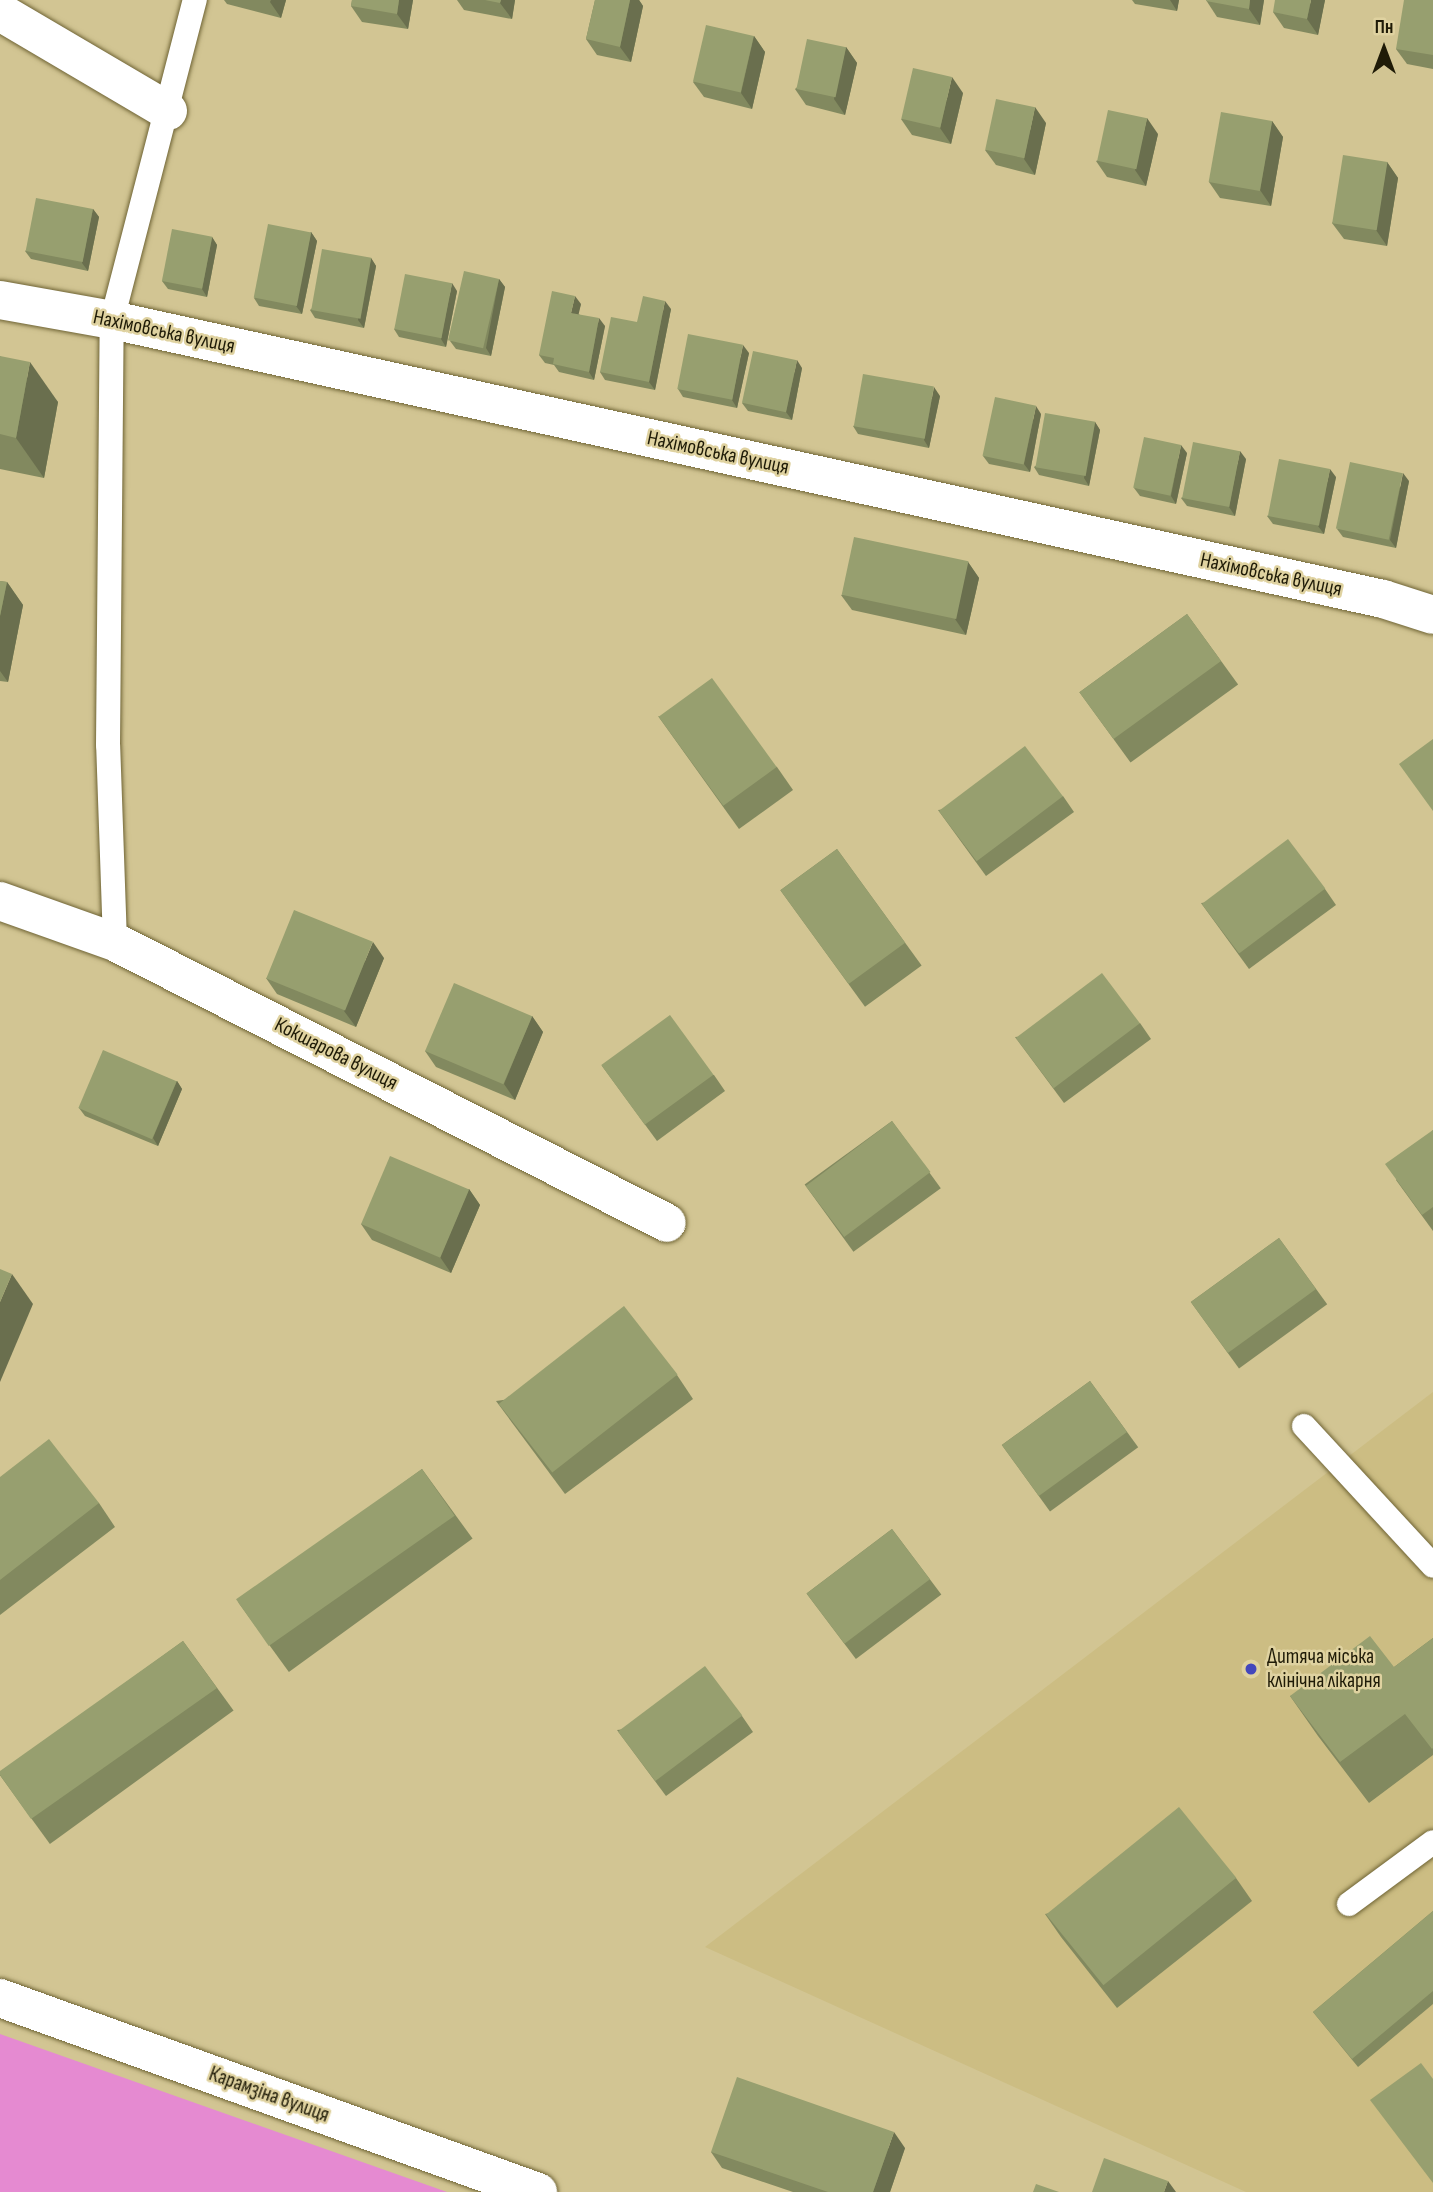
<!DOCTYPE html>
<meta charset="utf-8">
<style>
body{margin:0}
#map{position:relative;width:1433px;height:2192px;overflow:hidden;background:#d2c593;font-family:"Sofia Sans Condensed",sans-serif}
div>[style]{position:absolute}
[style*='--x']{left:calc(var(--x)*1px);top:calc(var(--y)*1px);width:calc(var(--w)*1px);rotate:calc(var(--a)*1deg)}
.built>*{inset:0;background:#ccbd83}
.green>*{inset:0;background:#e58ad1}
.roads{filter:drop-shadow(0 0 2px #6f6435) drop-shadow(0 0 2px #6f6435)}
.lane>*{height:24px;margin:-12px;padding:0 12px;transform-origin:12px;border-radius:12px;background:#fff}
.street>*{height:38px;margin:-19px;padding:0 19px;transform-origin:19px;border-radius:19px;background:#fff}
.wall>*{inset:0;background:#82895f;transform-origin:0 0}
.shaded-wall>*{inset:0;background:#6a6f4e}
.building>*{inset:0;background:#979f6f;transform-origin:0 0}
.dots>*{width:19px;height:19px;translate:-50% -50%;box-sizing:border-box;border:4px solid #dfd2a0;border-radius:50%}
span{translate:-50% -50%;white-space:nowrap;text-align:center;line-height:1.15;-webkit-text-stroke:5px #dfd2a0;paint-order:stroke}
.street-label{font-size:21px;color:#1f1b07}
.poi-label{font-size:21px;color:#1f1b07}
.left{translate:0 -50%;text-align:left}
.north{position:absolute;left:1349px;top:14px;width:70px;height:70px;-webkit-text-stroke:5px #dfd2a0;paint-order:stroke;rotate:0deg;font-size:19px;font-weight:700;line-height:28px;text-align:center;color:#1f1b07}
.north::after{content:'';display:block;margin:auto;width:24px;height:32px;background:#1f1b07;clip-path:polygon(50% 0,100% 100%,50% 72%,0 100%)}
</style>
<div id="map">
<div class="built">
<i style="clip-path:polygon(1433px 1392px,1433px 2192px,1246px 2192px,705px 1947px)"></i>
</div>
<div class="green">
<i style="clip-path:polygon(0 2034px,447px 2192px,0 2192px)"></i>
</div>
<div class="roads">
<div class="lane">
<i style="--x:115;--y:942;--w:197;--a:-92"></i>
<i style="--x:108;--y:745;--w:425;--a:-89.5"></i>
<i style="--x:112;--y:320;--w:331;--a:-75.5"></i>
<i style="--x:1304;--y:1426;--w:190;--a:47.3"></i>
<i style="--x:1349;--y:1904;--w:104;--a:-36.4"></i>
</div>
<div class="street">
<i style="--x:0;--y:12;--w:195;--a:30.5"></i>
<i style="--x:0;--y:300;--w:114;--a:10.1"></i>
<i style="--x:112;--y:320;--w:1301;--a:12.38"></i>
<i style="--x:1383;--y:599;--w:52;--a:17.7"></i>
<i style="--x:0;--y:901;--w:122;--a:19.6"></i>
<i style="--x:115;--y:942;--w:619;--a:26.98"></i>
<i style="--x:0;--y:1998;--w:572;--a:19.83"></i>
</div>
</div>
<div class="wall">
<i style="clip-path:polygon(224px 0,286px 0,281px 18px,227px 4px)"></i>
<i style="clip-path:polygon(352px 0,413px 0,408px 29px,362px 22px,351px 6px)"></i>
<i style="clip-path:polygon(457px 0,515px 0,512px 19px,464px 10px)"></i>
<i style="clip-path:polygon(595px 0,639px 0,643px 6px,631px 62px,597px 55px,586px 39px)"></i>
<i style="clip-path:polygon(1132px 0,1179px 0,1177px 11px,1135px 4px)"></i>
<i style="clip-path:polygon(1206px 0,1264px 0,1260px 25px,1217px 17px)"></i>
<i style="clip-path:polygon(1325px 0,1318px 35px,1284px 28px,1273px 12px)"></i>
<i style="clip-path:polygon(1433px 0,1433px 69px,1407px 64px,1396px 49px)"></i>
<i style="clip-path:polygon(754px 36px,765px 52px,752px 109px,704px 97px,693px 82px)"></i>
<i style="clip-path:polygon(846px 47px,857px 63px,845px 115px,806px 105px,795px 89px)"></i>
<i style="clip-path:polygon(963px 93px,951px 144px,912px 135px,901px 119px)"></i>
<i style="clip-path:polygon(1272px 121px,1283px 137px,1271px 206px,1220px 198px,1209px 182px)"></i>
<i style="clip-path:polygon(1046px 123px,1035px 175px,996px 165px,985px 150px)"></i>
<i style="clip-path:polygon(1158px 134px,1146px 186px,1107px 177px,1096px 161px)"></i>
<i style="clip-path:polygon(1387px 162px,1398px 178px,1387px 246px,1344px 239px,1332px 223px)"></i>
<i style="clip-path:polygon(93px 209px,99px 217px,88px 271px,31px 259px,25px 251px)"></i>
<i style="clip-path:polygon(311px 232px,317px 241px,302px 314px,259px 306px,254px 298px)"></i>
<i style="clip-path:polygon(212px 237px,217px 245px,207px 297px,168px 289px,162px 281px)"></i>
<i style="clip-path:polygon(371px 258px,376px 266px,364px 328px,315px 318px,310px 310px)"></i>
<i style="clip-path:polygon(499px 279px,505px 287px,491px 356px,456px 349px,450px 341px)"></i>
<i style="clip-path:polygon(457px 291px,446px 347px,399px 337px,394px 329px)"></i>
<i style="clip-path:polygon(581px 304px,578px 314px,605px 326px,594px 380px,559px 372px,554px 365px,545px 363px,539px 355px)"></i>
<i style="clip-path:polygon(671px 309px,655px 390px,605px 380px,600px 372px,637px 322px)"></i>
<i style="clip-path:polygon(749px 353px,737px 408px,683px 397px,678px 389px)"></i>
<i style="clip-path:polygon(0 356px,58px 402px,44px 478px,0 469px)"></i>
<i style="clip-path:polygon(802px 368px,792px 420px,748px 411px,742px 403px)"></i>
<i style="clip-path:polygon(940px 396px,929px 448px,858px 434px,853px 426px)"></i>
<i style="clip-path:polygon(1041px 414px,1030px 472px,989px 464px,983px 456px)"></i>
<i style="clip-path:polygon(1095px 422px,1100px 430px,1089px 486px,1039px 475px,1034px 467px)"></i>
<i style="clip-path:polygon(1187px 453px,1176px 504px,1140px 496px,1134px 488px)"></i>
<i style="clip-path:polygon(1246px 459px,1235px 516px,1187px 506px,1181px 498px)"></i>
<i style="clip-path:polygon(1336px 477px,1324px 534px,1273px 524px,1267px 516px)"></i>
<i style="clip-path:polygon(1409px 481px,1396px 548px,1343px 537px,1337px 529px)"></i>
<i style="clip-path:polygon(968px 562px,979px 578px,966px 635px,852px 610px,841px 595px)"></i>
<i style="clip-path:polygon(0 581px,7px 582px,23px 605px,8px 682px,0 681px)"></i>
<i style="left:1187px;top:614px;width:87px;height:133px;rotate:54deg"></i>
<i style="clip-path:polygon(658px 716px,777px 767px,793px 790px,739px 829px)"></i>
<i style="clip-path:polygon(1063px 796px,1074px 812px,986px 876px,938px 810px)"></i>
<i style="left:837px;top:849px;width:144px;height:70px;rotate:54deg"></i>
<i style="clip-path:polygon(1325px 889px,1336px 905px,1249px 969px,1201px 903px)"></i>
<i style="clip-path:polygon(384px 958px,356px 1027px,277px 994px,266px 978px)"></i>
<i style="clip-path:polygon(532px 1016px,543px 1032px,515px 1100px,436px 1067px,425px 1051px)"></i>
<i style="clip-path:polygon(1140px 1023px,1151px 1039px,1064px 1103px,1015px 1037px)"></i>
<i style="clip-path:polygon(602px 1066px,714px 1075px,725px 1091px,657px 1141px)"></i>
<i style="clip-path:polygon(177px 1081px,182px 1089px,158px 1146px,85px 1116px,79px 1108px)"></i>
<i style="left:892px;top:1121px;width:83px;height:108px;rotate:54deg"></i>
<i style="clip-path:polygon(1433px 1130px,1433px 1231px,1396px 1180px)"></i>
<i style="clip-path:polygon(469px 1189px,480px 1205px,451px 1273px,372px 1240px,361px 1224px)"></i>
<i style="left:1279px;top:1238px;width:82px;height:109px;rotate:54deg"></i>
<i style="clip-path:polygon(677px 1375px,693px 1399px,565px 1494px,496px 1401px)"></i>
<i style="left:1090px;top:1381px;width:82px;height:109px;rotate:54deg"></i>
<i style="left:422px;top:1469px;width:86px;height:227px;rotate:54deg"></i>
<i style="clip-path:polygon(0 1477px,99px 1503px,115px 1527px,0 1615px)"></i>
<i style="left:892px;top:1529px;width:82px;height:107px;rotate:53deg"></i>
<i style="clip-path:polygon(1433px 1638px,1433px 1755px,1369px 1803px,1318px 1736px,1290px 1696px,1394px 1667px)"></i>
<i style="left:183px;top:1641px;width:86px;height:227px;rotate:54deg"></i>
<i style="clip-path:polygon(742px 1716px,753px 1732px,666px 1796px,617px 1730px)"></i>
<i style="clip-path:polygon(1236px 1878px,1252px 1901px,1117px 2008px,1061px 1937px,1045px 1914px)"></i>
<i style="clip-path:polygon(1433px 1911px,1433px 2004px,1358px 2067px,1313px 2012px)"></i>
<i style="clip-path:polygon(905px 2148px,890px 2192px,793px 2192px,722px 2168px,711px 2152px)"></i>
</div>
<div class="shaded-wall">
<i style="clip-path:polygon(271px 0,286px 0,281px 18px,270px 2px)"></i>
<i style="clip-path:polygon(399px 0,413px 0,408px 29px,397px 14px)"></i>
<i style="clip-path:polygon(501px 0,515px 0,512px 19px,500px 3px)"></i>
<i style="clip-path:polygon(630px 0,639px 0,643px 6px,631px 62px,620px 47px)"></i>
<i style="clip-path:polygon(1170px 0,1179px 0,1177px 11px)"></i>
<i style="clip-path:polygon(1250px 0,1264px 0,1260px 25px,1249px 9px)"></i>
<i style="clip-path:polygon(1311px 0,1325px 0,1318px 35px,1307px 19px)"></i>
<i style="clip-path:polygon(754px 36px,765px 52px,752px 109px,741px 93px)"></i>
<i style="clip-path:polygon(846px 47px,857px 63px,845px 115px,834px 99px)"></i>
<i style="clip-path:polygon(952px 77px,963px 93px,951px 144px,940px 128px)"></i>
<i style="clip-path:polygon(1035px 107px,1046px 123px,1035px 175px,1024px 159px)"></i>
<i style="clip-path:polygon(1147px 118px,1158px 134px,1146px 186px,1135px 170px)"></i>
<i style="clip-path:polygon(1272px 121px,1283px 137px,1271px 206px,1260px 190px)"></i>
<i style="clip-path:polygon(1387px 162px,1398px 178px,1387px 246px,1376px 230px)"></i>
<i style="clip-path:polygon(93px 209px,99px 217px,88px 271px,82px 263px)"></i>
<i style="clip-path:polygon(311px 232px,317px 241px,302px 314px,296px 306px)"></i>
<i style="clip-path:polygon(212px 237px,217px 245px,207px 297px,202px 289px)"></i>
<i style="clip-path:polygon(371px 258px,376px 266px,364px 328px,358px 320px)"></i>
<i style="clip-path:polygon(499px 279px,505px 287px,491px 356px,486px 348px)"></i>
<i style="clip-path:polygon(452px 283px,457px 291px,446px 347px,441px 339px)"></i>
<i style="clip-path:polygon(575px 296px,581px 304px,577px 321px,571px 313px)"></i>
<i style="clip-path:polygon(665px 301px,671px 309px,655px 390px,649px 382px)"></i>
<i style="clip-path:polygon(599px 318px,605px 326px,594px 380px,589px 372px)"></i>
<i style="clip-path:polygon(743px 345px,749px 353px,737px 408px,732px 400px)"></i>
<i style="clip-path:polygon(797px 360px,802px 368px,792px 420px,786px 412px)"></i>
<i style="clip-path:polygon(30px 362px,58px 402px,44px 478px,16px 438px)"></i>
<i style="clip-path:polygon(934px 387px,940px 396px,929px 448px,924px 440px)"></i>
<i style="clip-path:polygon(1036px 406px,1041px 414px,1030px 472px,1024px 464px)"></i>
<i style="clip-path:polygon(1095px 422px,1100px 430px,1089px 486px,1084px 478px)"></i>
<i style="clip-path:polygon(1181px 445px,1187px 453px,1176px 504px,1171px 496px)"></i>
<i style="clip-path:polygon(1240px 451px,1246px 459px,1235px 516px,1229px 507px)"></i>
<i style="clip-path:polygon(1330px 469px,1336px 477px,1324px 534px,1318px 526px)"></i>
<i style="clip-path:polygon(1403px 473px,1409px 481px,1396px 548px,1390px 540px)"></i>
<i style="clip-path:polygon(968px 562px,979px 578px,966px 635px,955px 619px)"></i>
<i style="clip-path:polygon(7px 582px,23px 605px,8px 682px,0 671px,0 616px)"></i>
<i style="clip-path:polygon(373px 942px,384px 958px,356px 1027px,344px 1011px)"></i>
<i style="clip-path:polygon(532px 1016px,543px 1032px,515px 1100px,504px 1084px)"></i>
<i style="clip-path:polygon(177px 1081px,182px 1089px,158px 1146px,153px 1138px)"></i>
<i style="clip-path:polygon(469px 1189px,480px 1205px,451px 1273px,440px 1257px)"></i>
<i style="clip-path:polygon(12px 1274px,33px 1304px,0 1382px,0 1302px)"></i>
<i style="clip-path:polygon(894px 2132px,905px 2148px,890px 2192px,873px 2192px)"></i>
<i style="clip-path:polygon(1168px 2181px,1176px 2192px,1164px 2192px)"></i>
</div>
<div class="building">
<i style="clip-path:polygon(352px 0,399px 0,397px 14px,351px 6px)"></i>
<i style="clip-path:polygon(485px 0,501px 0,500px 3px)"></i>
<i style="clip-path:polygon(595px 0,630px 0,620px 47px,586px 39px)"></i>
<i style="clip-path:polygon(1206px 0,1250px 0,1249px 9px,1206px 1px)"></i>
<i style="clip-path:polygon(1275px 0,1311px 0,1307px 19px,1273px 12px)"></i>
<i style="clip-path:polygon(1404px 0,1433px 0,1433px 55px,1396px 49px)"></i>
<i style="left:706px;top:25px;width:49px;height:58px;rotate:13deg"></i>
<i style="left:807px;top:39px;width:40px;height:51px;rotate:12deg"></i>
<i style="left:913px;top:68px;width:40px;height:52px;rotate:13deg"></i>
<i style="left:996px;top:99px;width:40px;height:52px;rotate:12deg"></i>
<i style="left:1108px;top:110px;width:40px;height:52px;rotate:12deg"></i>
<i style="left:1221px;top:112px;width:52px;height:71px;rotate:10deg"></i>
<i style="left:1343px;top:155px;width:45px;height:69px;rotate:9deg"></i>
<i style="left:36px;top:198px;width:58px;height:54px;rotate:11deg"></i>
<i style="left:268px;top:224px;width:44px;height:75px;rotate:11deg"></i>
<i style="left:172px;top:229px;width:41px;height:53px;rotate:11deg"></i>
<i style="left:322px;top:249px;width:50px;height:62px;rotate:10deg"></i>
<i style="left:464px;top:271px;width:36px;height:71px;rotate:13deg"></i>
<i style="left:405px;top:274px;width:48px;height:56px;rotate:11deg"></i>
<i style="clip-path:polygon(552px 291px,575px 296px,571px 313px,599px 318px,589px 372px,553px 364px,554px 358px,539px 355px)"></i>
<i style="clip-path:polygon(643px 296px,665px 301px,649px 382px,600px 372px,611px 317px,637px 322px)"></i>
<i style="left:688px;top:334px;width:56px;height:56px;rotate:11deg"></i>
<i style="left:753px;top:351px;width:45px;height:53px;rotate:12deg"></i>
<i style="clip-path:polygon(0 356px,30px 362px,16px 438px,0 434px)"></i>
<i style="left:863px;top:374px;width:72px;height:53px;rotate:10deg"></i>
<i style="left:995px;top:397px;width:42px;height:60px;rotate:12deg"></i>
<i style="left:1045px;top:413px;width:51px;height:55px;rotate:10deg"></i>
<i style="left:1144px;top:437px;width:38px;height:52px;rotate:12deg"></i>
<i style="left:1193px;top:442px;width:48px;height:57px;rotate:11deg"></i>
<i style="left:1279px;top:459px;width:52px;height:58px;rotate:11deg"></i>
<i style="left:1350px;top:462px;width:54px;height:68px;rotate:12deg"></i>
<i style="left:854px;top:537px;width:117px;height:59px;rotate:12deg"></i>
<i style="clip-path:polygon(0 581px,7px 582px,0 616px)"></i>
<i style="left:1187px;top:614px;width:58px;height:133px;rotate:54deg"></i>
<i style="left:712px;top:678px;width:110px;height:66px;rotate:54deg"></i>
<i style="clip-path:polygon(1433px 739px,1433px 811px,1399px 764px)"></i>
<i style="left:1025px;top:746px;width:63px;height:108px;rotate:53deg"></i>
<i style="left:1288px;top:839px;width:62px;height:108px;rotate:53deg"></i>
<i style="left:837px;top:849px;width:116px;height:70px;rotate:54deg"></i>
<i style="left:294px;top:910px;width:85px;height:74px;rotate:22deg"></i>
<i style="left:1102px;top:973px;width:63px;height:108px;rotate:53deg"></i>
<i style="left:454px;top:983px;width:85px;height:74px;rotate:23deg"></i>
<i style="left:670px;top:1015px;width:74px;height:85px;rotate:54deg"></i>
<i style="left:103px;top:1050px;width:80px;height:63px;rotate:23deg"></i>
<i style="left:892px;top:1121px;width:64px;height:108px;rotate:53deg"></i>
<i style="clip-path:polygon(1433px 1130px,1433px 1207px,1422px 1215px,1385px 1164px)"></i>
<i style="left:390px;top:1156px;width:86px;height:74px;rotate:23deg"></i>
<i style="left:1279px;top:1238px;width:63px;height:109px;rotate:54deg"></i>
<i style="clip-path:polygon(0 1269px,12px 1274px,0 1302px)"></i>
<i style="left:624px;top:1306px;width:87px;height:159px;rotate:52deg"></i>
<i style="left:1090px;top:1381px;width:63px;height:109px;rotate:54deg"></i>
<i style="clip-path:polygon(49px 1439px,99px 1503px,0 1580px,0 1477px)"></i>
<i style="left:422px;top:1469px;width:57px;height:227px;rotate:55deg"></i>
<i style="left:892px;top:1529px;width:63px;height:107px;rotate:53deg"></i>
<i style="clip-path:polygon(1370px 1636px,1394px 1667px,1433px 1638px,1433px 1748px,1432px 1749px,1405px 1714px,1340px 1762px,1290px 1696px)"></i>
<i style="clip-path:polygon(183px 1641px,217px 1688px,31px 1819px,0 1775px,0 1771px)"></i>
<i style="left:705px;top:1666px;width:62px;height:109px;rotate:53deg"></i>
<i style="left:1179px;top:1807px;width:91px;height:171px;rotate:51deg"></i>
<i style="clip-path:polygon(1433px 1911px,1433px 1991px,1352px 2059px,1313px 2012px)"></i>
<i style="clip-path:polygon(1421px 2063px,1433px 2079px,1433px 2183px,1370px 2100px)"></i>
<i style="clip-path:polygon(737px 2077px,894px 2132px,873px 2192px,828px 2192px,711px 2152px)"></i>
<i style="clip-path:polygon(1104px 2158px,1168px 2181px,1164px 2192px,1092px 2192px)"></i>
<i style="clip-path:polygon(1036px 2184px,1059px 2192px,1033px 2192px)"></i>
</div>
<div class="dots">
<i style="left:1251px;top:1669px;background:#4347bc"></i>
</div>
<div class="street-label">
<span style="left:164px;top:332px;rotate:12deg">Нахімовська вулиця</span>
<span style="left:718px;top:453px;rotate:12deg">Нахімовська вулиця</span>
<span style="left:1271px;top:575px;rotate:12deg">Нахімовська вулиця</span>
<span style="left:336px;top:1054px;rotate:27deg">Кокшарова вулиця</span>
<span style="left:269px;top:2095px;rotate:20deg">Карамзіна вулиця</span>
</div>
<div class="poi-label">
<span class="left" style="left:1267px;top:1669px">Дитяча міська<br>клінічна лікарня</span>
</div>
<div class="north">Пн</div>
</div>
